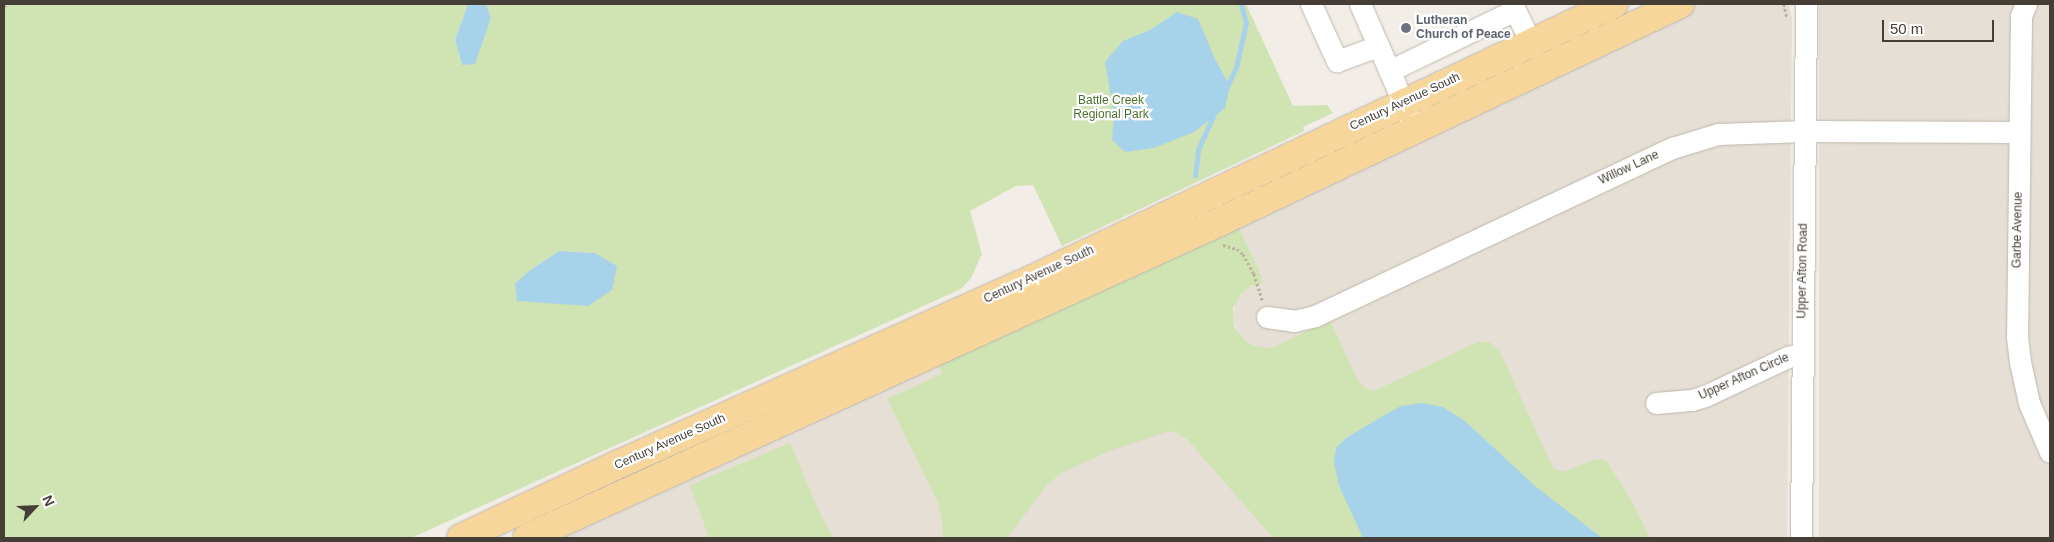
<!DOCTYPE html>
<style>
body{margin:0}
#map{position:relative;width:2054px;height:542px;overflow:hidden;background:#f2ede6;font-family:Arial,sans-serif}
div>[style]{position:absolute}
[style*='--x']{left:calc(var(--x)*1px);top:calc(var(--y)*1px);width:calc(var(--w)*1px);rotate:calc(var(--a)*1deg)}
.residential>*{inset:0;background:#e5dfd5;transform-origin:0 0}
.green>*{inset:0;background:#d0e3b2}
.water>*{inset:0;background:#a7d3ea}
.stream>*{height:4.5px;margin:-2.25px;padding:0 2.25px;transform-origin:2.25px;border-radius:2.25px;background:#a7d3ea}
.path>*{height:2.5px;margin-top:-1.25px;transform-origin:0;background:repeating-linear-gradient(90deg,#bdaf9c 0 2.5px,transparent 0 5px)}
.roads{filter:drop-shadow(0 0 1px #bfb7ad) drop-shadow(0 0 1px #bfb7ad)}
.minor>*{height:21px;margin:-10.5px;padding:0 10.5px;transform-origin:10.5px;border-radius:10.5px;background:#fff}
.major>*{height:28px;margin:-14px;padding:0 14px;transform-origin:14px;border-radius:14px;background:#f6d69b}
.dots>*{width:14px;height:14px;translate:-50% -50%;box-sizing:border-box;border:2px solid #fff;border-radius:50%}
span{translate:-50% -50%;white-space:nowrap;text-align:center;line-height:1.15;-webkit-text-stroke:4.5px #fff;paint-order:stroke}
.worship-label{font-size:12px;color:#5b616d;font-weight:700}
.left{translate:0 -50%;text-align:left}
.park-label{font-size:12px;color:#4c712e}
.street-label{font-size:12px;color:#443e36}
.frame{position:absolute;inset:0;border:5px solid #443e36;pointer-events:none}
.north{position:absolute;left:10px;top:482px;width:50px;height:50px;-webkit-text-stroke:4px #fff;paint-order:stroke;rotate:65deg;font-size:14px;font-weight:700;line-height:20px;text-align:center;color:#443e36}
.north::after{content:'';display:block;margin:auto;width:18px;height:22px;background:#443e36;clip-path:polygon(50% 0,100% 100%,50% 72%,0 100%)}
.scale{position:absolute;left:1882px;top:20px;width:112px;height:22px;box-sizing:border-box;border:2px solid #443e36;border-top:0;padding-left:6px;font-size:15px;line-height:18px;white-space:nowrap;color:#443e36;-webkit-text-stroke:4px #fff;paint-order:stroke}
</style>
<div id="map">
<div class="residential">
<i style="clip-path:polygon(1702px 4px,1788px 4px,1792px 17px,1787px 538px,1640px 538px,1552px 486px,1366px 406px,1283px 343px,1272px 348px,1260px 348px,1249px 344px,1240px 336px,1233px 320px,1235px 303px,1246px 289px,1262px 282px,1261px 275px,1237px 223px)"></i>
<i style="left:1819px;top:4px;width:231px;height:534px"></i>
<i style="clip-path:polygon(938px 364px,1167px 412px,1276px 538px,549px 538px)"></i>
</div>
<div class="green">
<i style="clip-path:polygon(evenodd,4px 4px,468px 4px,455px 40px,462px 65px,491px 18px,486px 4px,1246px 4px,1293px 106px,1327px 105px,1333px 113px,1303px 127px,1304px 131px,1062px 246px,1033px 185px,1016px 186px,970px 211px,982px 254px,971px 278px,961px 289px,411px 538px,4px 538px,4px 4px,559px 251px,595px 253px,529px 271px,559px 251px)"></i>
<i style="clip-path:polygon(1237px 223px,1261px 275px,1262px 283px,1251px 286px,1242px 293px,1233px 308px,1234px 326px,1244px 340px,1254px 346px,1272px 348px,1330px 320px,1357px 379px,1365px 388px,1374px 391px,1478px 342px,1490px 342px,1500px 352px,1553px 468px,1563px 472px,1593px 460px,1601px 459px,1607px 462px,1630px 498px,1650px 538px,1273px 538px,1187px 439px,1175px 432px,1169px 431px,1109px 451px,1060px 474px,1047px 485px,1007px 538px,943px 538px,942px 518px,937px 500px,887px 399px,942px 374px,938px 364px)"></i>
<i style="clip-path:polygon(790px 443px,821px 516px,834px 538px,709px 538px,690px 485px)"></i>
</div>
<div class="water">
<i style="clip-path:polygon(468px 4px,486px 4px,491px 18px,475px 64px,462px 65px,455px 40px)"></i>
<i style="clip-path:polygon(1177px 12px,1198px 19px,1215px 59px,1230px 86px,1225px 108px,1194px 132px,1154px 148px,1125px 152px,1112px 140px,1114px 115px,1105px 62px,1123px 41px,1150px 30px)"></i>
<i style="clip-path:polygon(559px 251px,595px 253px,617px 266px,612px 290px,588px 306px,517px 301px,515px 284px,529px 271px)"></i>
<i style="clip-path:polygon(1422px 403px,1443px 407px,1465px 421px,1534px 485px,1602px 538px,1363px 538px,1339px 486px,1334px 462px,1336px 448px,1346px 438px,1388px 413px,1401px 406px)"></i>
</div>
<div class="stream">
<i style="--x:1226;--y:89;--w:23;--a:-65"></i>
<i style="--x:1236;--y:68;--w:46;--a:-77.5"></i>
<i style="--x:1246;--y:23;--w:20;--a:-105"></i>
<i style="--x:1195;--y:176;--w:26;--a:-83"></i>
<i style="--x:1198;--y:150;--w:39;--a:-66"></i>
</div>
<div class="path">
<i style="--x:1784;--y:4;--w:13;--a:77"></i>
<i style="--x:4;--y:6;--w:4;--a:-27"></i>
<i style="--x:1223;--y:245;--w:15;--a:16"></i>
<i style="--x:1237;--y:249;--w:8;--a:40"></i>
<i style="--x:1243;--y:254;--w:23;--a:61"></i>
<i style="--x:1254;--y:274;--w:28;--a:72"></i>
</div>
<div class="roads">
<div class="minor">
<i style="--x:1311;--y:4;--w:63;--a:65.5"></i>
<i style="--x:1337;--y:61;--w:44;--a:-20.1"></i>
<i style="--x:1360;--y:4;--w:124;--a:66.3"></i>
<i style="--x:1512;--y:4;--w:43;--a:64"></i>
<i style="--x:2026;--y:4;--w:13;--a:113"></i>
<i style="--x:2021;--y:16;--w:321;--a:90.7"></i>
<i style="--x:2017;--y:337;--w:25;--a:83"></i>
<i style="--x:2020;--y:362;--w:42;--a:77.6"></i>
<i style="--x:2029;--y:403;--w:53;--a:66.8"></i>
<i style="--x:1389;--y:71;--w:140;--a:-25.8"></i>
<i style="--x:1267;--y:317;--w:27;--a:8"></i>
<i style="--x:1294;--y:321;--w:22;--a:-13"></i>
<i style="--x:1315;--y:316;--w:395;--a:-25.2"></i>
<i style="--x:1672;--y:148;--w:48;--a:-16.9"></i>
<i style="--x:1718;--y:134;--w:87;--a:-2"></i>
<i style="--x:1805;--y:131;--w:214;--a:0.3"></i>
<i style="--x:1656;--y:403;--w:36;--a:-5"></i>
<i style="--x:1692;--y:400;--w:14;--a:-17"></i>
<i style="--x:1705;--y:396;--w:92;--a:-25.2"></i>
<i style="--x:1788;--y:357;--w:15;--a:-16"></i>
<i style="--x:1801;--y:538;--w:534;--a:-89.46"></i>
</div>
<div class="major">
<i style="--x:461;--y:538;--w:174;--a:-25.1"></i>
<i style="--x:619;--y:464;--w:439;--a:-24.1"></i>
<i style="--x:1020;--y:285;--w:657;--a:-25.32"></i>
<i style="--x:527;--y:538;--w:754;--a:-24.53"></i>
<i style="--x:1213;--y:225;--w:517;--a:-25.33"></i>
</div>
</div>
<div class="dots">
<i style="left:1406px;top:28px;background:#6b7280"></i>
</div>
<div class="worship-label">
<span class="left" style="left:1416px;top:28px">Lutheran<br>Church of Peace</span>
</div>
<div class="park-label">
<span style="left:1111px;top:108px">Battle Creek<br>Regional Park</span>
</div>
<div class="street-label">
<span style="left:1405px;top:102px;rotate:-25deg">Century Avenue South</span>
<span style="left:1629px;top:168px;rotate:-25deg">Willow Lane</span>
<span style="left:2018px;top:230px;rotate:-89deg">Garbe Avenue</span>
<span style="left:1803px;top:271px;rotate:-89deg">Upper Afton Road</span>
<span style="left:1039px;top:275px;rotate:-25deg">Century Avenue South</span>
<span style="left:1744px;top:377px;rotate:-24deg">Upper Afton Circle</span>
<span style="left:670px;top:442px;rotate:-24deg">Century Avenue South</span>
</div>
<div class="frame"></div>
<div class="north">N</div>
<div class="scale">50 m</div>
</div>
